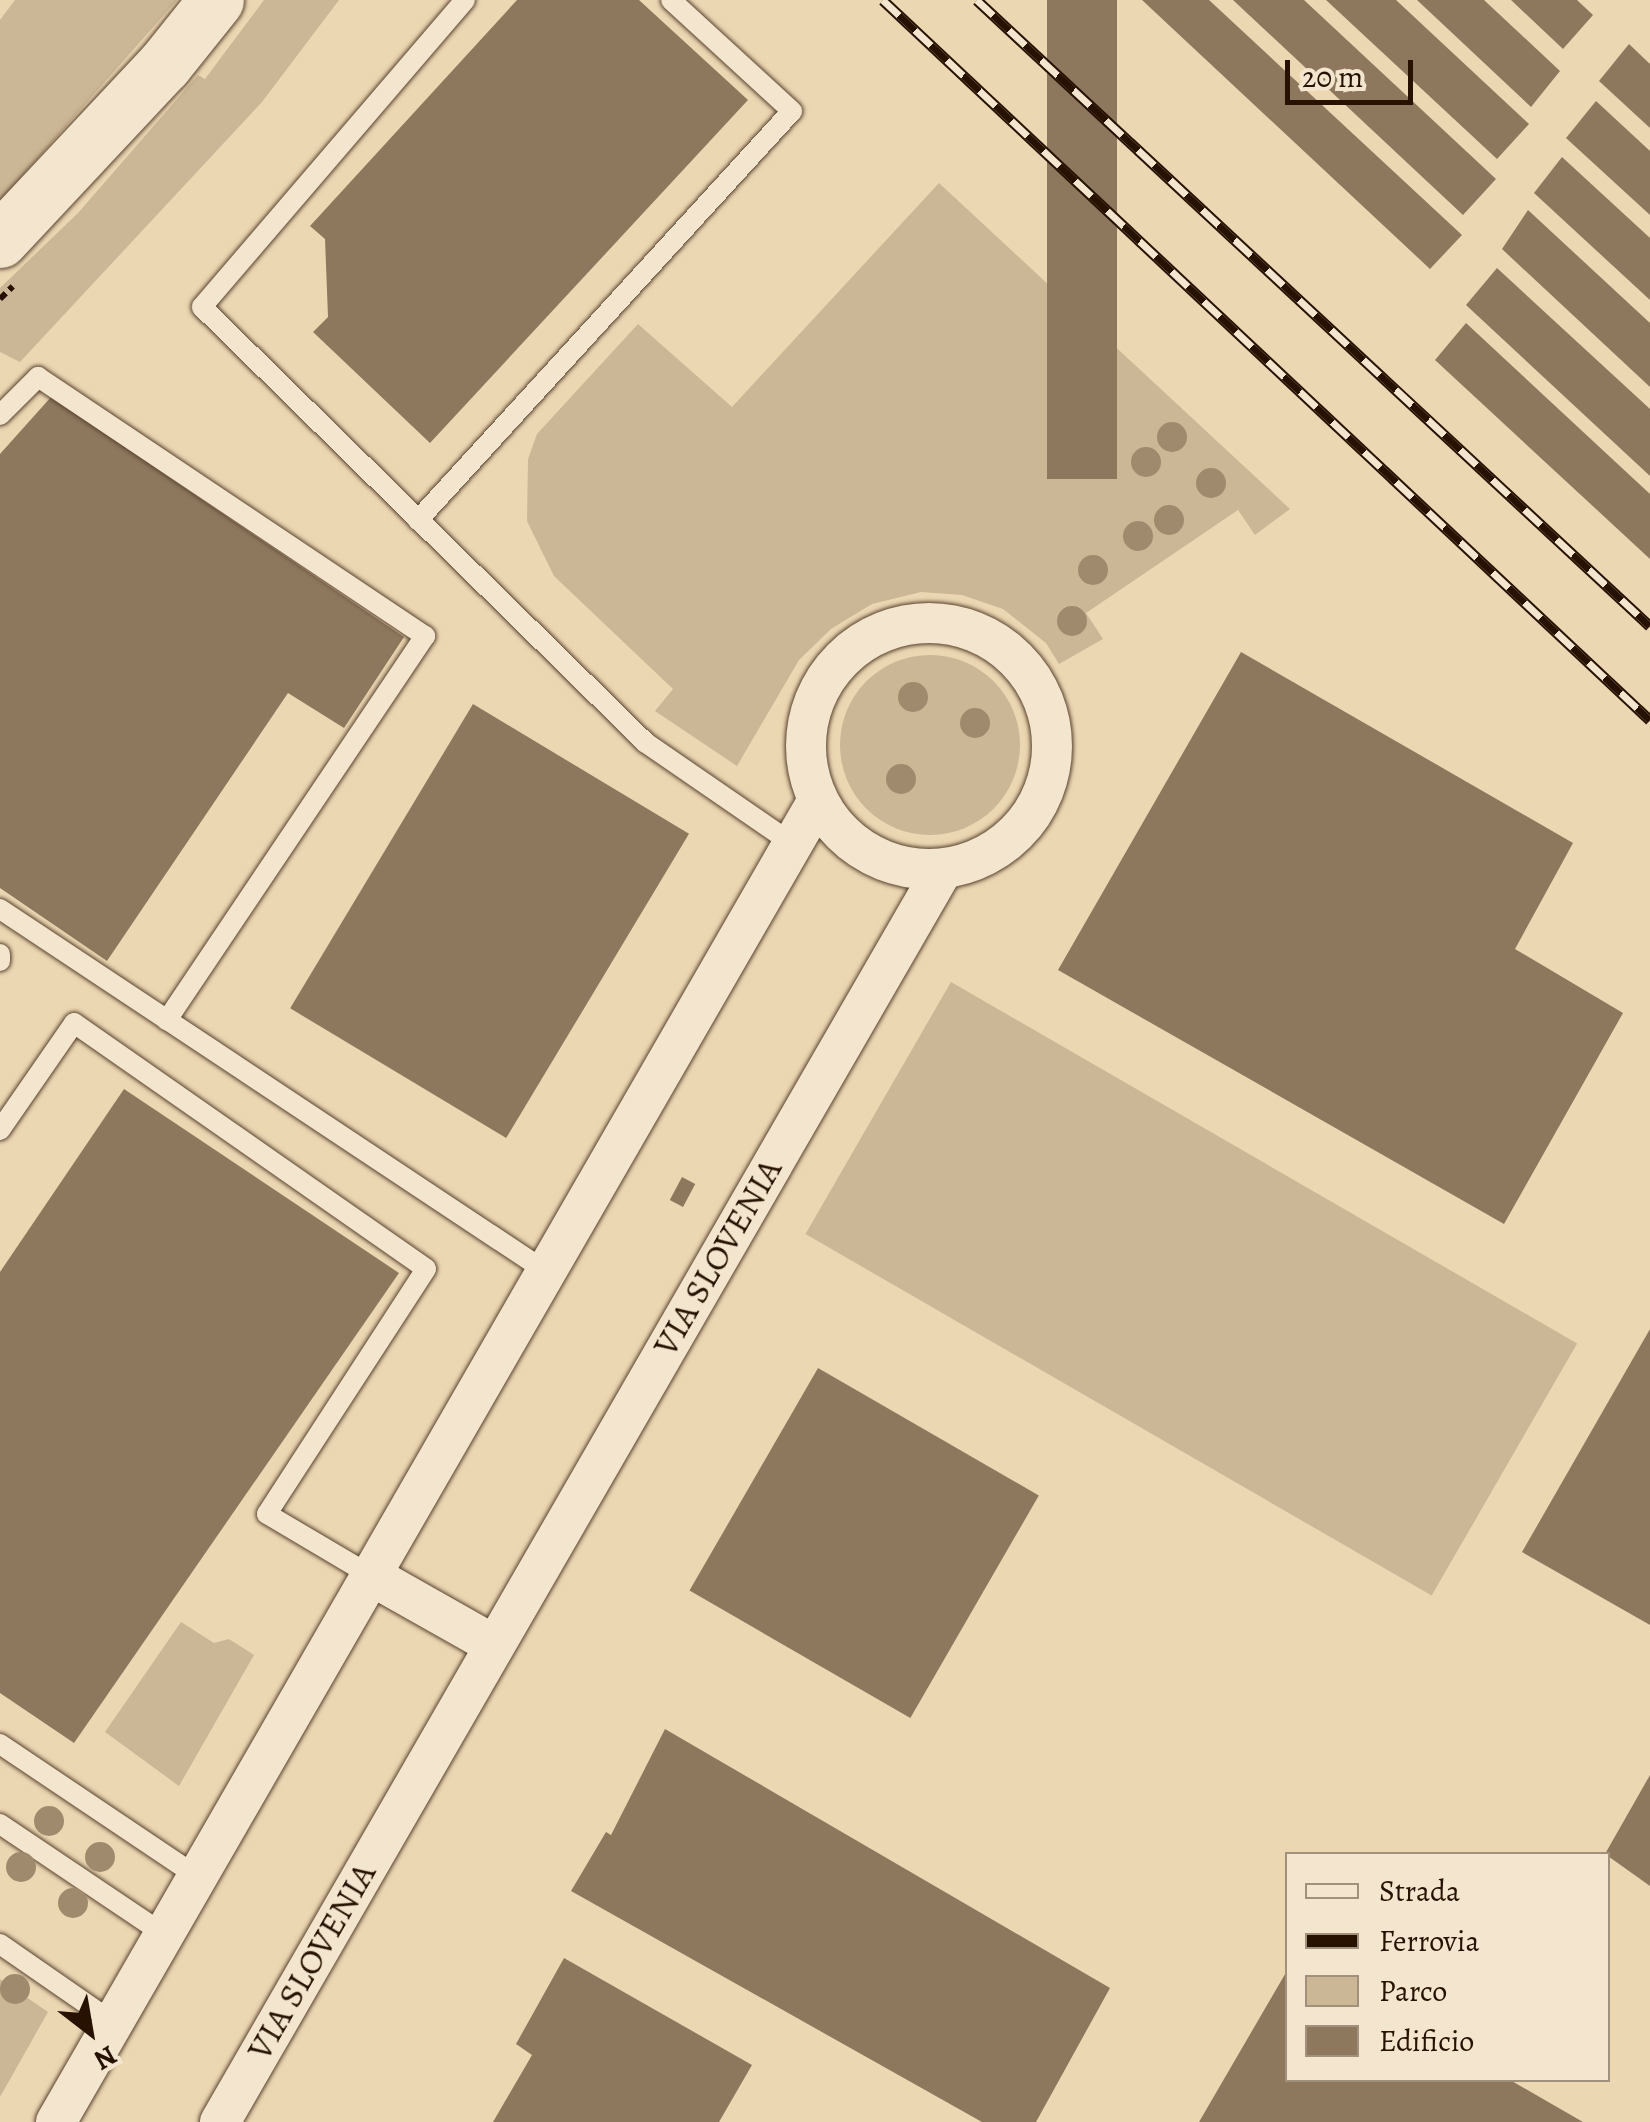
<!DOCTYPE html>
<style>
body{margin:0}
#map{position:relative;width:1650px;height:2122px;overflow:hidden;background:#ecd7b3;font-family:Alegreya,serif}
div>[style]{position:absolute}
[style*='--x']{left:calc(var(--x)*1px);top:calc(var(--y)*1px);width:calc(var(--w)*1px);rotate:calc(var(--a)*1deg)}
.green>*{inset:0;background:#cbb695;transform-origin:0 0}
.round{border-radius:50%}
.building>*{inset:0;background:#8d785e;transform-origin:0 0}
.path>*{height:6px;margin-top:-3px;transform-origin:0;background:repeating-linear-gradient(90deg,#271201 0 8px,transparent 0 13px)}
.roads{filter:drop-shadow(0 0 2px #58432e) drop-shadow(0 0 2px #58432e)}
.lane>*{height:20px;margin:-10px;padding:0 10px;transform-origin:10px;border-radius:10px;background:#f3e5ce}
.street>*{height:40px;margin:-20px;padding:0 20px;transform-origin:20px;border-radius:20px;background:#f3e5ce}
.street>.ring{margin:-20px;padding:0;box-sizing:content-box;background:none;border:40px solid #f3e5ce;border-radius:50%}
.secondary>*{height:55px;margin:-27.5px;padding:0 27.5px;transform-origin:27.5px;border-radius:27.5px;background:#f3e5ce}
.rail>*{height:11px;margin-top:-5.5px;transform-origin:0;background:repeating-linear-gradient(90deg,#f3e5ce 0 22px,#271201 0 44px);box-sizing:border-box;border-block:2px solid #271201}
.trees>*{width:30px;height:30px;margin:-15px;border-radius:50%;background:#9f8a6e}
span{translate:-50% -50%;white-space:nowrap;text-align:center;line-height:1.15;-webkit-text-stroke:8px #f3e5ce;paint-order:stroke}
.street-label{font-size:35px;color:#271201}
.legend{position:absolute;left:1285px;top:1852px;width:325px;height:230px;box-sizing:border-box;background:#f3e5ce;border:2px solid #a1917c;margin:0;padding:12px 18px;list-style:none;font-size:30px;color:#271201}
.legend li{display:flex;align-items:center;gap:20px;height:50px}
.legend b{width:50px;border:2px solid #a1917c}
.north{position:absolute;left:40px;top:1982px;width:100px;height:100px;-webkit-text-stroke:8px #f3e5ce;paint-order:stroke;rotate:149deg;font-size:28px;font-weight:700;line-height:40px;text-align:center;color:#271201}
.north::after{content:'';display:block;margin:auto;width:35px;height:45px;background:#271201;clip-path:polygon(50% 0,100% 100%,50% 72%,0 100%)}
.scale{position:absolute;left:1285px;top:60px;width:128px;height:45px;box-sizing:border-box;border:5px solid #271201;border-top:0;padding-left:12px;font-size:30px;line-height:35px;white-space:nowrap;color:#271201;-webkit-text-stroke:8px #f3e5ce;paint-order:stroke}
</style>
<div id="map">
<div class="green">
<i style="clip-path:polygon(15px 0,177px 0,0 201px,0 20px)"></i>
<i style="clip-path:polygon(264px 0,339px 0,262px 102px,20px 362px,0 352px,0 288px,78px 213px,198px 75px,205px 79px)"></i>
<i style="clip-path:polygon(939px 183px,1290px 509px,1255px 535px,1238px 510px,1086px 613px,1103px 639px,1059px 664px,1046px 643px,1003px 609px,962px 595px,921px 592px,872px 604px,831px 629px,799px 660px,737px 766px,655px 711px,673px 689px,554px 576px,527px 521px,528px 459px,537px 434px,638px 324px,732px 407px)"></i>
<i class="round" style="left:840px;top:655px;width:180px;height:180px"></i>
<i style="left:951px;top:982px;width:723px;height:291px;rotate:30deg"></i>
<i style="clip-path:polygon(181px 1622px,214px 1643px,229px 1639px,254px 1655px,179px 1786px,105px 1732px)"></i>
<i style="clip-path:polygon(0 1979px,48px 2012px,0 2097px)"></i>
</div>
<div class="building">
<i style="clip-path:polygon(517px 0,639px 0,748px 100px,430px 443px,313px 332px,328px 317px,325px 239px,310px 226px)"></i>
<i style="left:1047px;top:0;width:70px;height:479px"></i>
<i style="clip-path:polygon(1142px 0,1209px 0,1462px 235px,1430px 269px)"></i>
<i style="clip-path:polygon(1233px 0,1304px 0,1496px 179px,1463px 215px)"></i>
<i style="clip-path:polygon(1326px 0,1396px 0,1529px 124px,1497px 159px)"></i>
<i style="clip-path:polygon(1417px 0,1484px 0,1560px 71px,1531px 107px)"></i>
<i style="clip-path:polygon(1511px 0,1577px 0,1593px 15px,1563px 49px)"></i>
<i style="clip-path:polygon(1629px 44px,1650px 64px,1650px 128px,1599px 81px)"></i>
<i style="clip-path:polygon(1596px 101px,1650px 151px,1650px 215px,1566px 138px)"></i>
<i style="clip-path:polygon(1562px 157px,1650px 238px,1650px 300px,1534px 193px)"></i>
<i style="clip-path:polygon(1528px 210px,1650px 323px,1650px 387px,1502px 249px)"></i>
<i style="clip-path:polygon(1497px 268px,1650px 409px,1650px 476px,1466px 305px)"></i>
<i style="clip-path:polygon(1466px 323px,1650px 494px,1650px 559px,1435px 360px)"></i>
<i style="clip-path:polygon(51px 397px,404px 637px,344px 728px,288px 693px,107px 961px,0 888px,0 454px)"></i>
<i style="clip-path:polygon(1241px 652px,1573px 843px,1515px 949px,1623px 1013px,1504px 1224px,1058px 970px)"></i>
<i style="left:473px;top:704px;width:252px;height:355px;rotate:31deg"></i>
<i style="clip-path:polygon(124px 1089px,399px 1273px,74px 1743px,0 1693px,0 1272px)"></i>
<i style="left:682px;top:1177px;width:15px;height:26px;rotate:28deg"></i>
<i style="clip-path:polygon(1650px 1329px,1650px 1625px,1522px 1552px)"></i>
<i style="left:818px;top:1368px;width:255px;height:257px;rotate:30deg"></i>
<i style="clip-path:polygon(665px 1729px,1110px 1988px,1036px 2122px,982px 2122px,571px 1891px,606px 1832px,611px 1835px)"></i>
<i style="clip-path:polygon(1650px 1775px,1650px 1886px,1605px 1854px)"></i>
<i style="clip-path:polygon(564px 1958px,752px 2065px,719px 2122px,493px 2122px,532px 2055px,516px 2044px)"></i>
<i style="clip-path:polygon(1288px 1969px,1288px 2080px,1510px 2080px,1583px 2122px,1199px 2122px)"></i>
</div>
<div class="path">
<i style="--x:0;--y:299;--w:18;--a:-45"></i>
</div>
<div class="roads">
<div class="lane">
<i style="--x:465;--y:0;--w:404;--a:130.6"></i>
<i style="--x:202;--y:307;--w:622;--a:44.48"></i>
<i style="--x:646;--y:743;--w:178;--a:34.5"></i>
<i style="--x:0;--y:415;--w:54;--a:-45"></i>
<i style="--x:38;--y:377;--w:466;--a:33.8"></i>
<i style="--x:425;--y:636;--w:463;--a:123.9"></i>
<i style="--x:418;--y:520;--w:554;--a:-47.56"></i>
<i style="--x:792;--y:111;--w:164;--a:-137.5"></i>
<i style="--x:0;--y:909;--w:656;--a:33.57"></i>
<i style="--x:0;--y:954;--w:7;--a:90"></i>
<i style="--x:0;--y:1130;--w:130;--a:-55.3"></i>
<i style="--x:74;--y:1023;--w:429;--a:34.9"></i>
<i style="--x:426;--y:1269;--w:292;--a:123"></i>
<i style="--x:267;--y:1514;--w:122;--a:30.6"></i>
<i style="--x:0;--y:1744;--w:239;--a:33.9"></i>
<i style="--x:0;--y:1824;--w:199;--a:33.9"></i>
<i style="--x:0;--y:1944;--w:139;--a:34.7"></i>
</div>
<div class="street">
<i class="ring" style="left:806px;top:623px;width:206px;height:206px"></i>
<i style="--x:372;--y:1576;--w:138;--a:29.5"></i>
<i style="--x:56;--y:2122;--w:1524;--a:-60.04"></i>
<i style="--x:220;--y:2122;--w:1447;--a:-60.01"></i>
</div>
<div class="secondary">
<i style="--x:0;--y:240;--w:240;--a:-46.9"></i>
<i style="--x:164;--y:65;--w:83;--a:-51.3"></i>
</div>
</div>
<div class="rail">
<i style="--x:883;--y:0;--w:1052;--a:43.19"></i>
<i style="--x:977;--y:0;--w:919;--a:42.93"></i>
</div>
<div class="trees">
<i style="left:1172px;top:437px"></i>
<i style="left:1146px;top:462px"></i>
<i style="left:1211px;top:483px"></i>
<i style="left:1169px;top:520px"></i>
<i style="left:1138px;top:536px"></i>
<i style="left:1093px;top:570px"></i>
<i style="left:1072px;top:621px"></i>
<i style="left:913px;top:697px"></i>
<i style="left:975px;top:723px"></i>
<i style="left:901px;top:779px"></i>
<i style="left:49px;top:1821px"></i>
<i style="left:100px;top:1857px"></i>
<i style="left:21px;top:1867px"></i>
<i style="left:73px;top:1903px"></i>
<i style="left:15px;top:1989px"></i>
</div>
<div class="street-label">
<span style="left:717px;top:1257px;rotate:-60deg">VIA SLOVENIA</span>
<span style="left:311px;top:1961px;rotate:-60deg">VIA SLOVENIA</span>
</div>
<ul class="legend">
<li><b style="height:12px;background:#f3e5ce"></b>Strada</li>
<li><b style="height:12px;background:#271201"></b>Ferrovia</li>
<li><b style="height:28px;background:#cbb695"></b>Parco</li>
<li><b style="height:28px;background:#8d785e"></b>Edificio</li>
</ul>
<div class="north">N</div>
<div class="scale">20 m</div>
</div>
